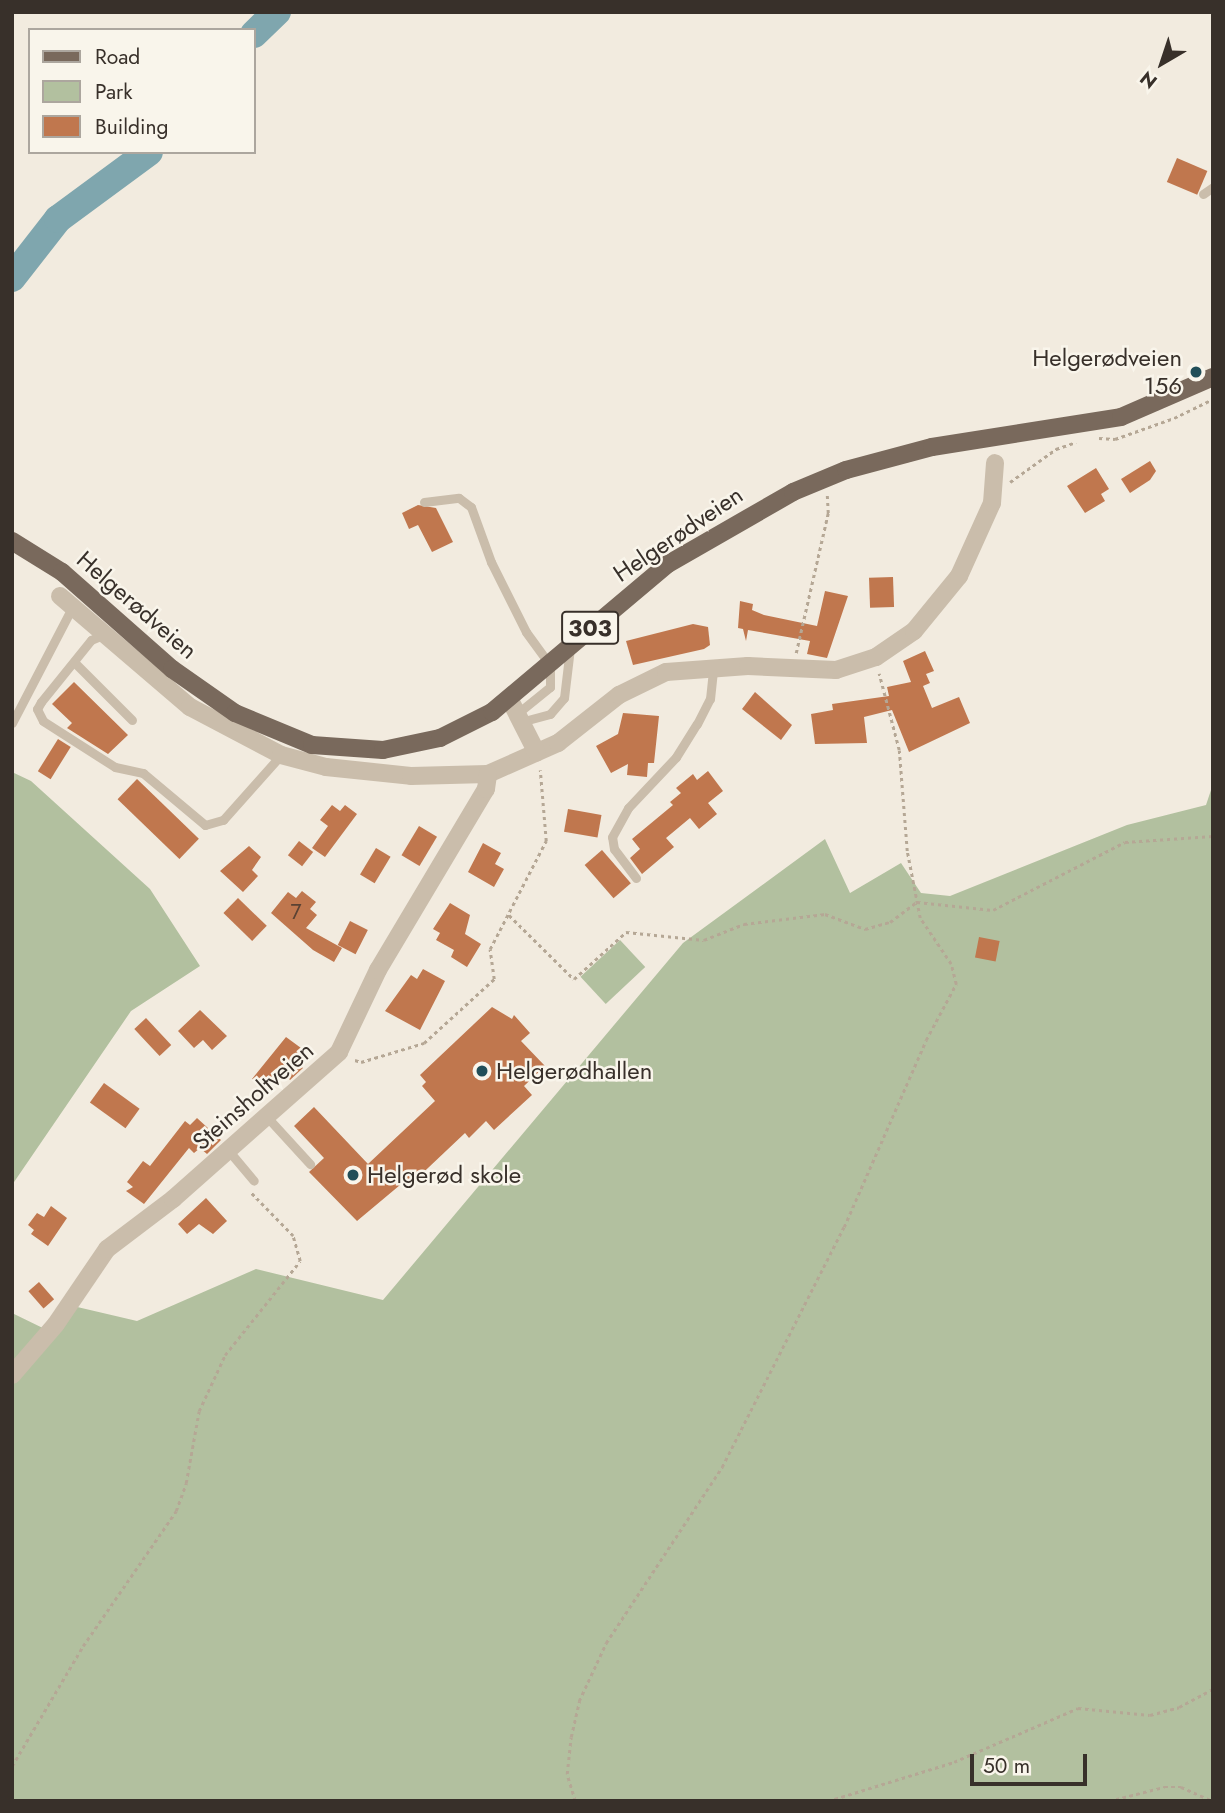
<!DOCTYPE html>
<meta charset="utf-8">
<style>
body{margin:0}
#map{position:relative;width:1225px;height:1813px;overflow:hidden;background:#f2ebdf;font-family:Jost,sans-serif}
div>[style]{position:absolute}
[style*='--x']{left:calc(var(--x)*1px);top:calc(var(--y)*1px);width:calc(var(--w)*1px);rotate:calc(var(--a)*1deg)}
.green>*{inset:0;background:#b2c09f;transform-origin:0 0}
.river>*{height:28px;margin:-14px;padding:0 14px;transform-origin:14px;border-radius:14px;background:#7fa6ae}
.building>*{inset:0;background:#c0774e;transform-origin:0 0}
.path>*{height:2.5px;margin-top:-1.25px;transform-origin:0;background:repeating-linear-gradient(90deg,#b5a795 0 3.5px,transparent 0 7px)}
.service>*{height:9px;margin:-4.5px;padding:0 4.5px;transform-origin:4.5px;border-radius:4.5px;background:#cabdab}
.minor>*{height:18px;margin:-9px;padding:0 9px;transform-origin:9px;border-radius:9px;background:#cabdab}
.primary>*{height:18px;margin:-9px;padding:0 9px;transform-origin:9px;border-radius:9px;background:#79695c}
.dots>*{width:19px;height:19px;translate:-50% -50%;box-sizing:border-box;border:4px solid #f9f5eb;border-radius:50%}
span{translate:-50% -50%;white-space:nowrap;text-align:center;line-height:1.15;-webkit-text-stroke:5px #f9f5eb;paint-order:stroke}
.number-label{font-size:21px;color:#5a4233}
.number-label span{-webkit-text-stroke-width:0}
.shield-label span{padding:2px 5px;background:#f9f5eb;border:2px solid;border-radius:5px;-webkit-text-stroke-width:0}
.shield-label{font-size:23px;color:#38302a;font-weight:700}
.poi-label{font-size:24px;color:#38302a}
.right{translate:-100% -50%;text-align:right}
.left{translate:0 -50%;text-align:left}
.street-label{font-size:24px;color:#38302a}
.frame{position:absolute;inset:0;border:14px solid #38302a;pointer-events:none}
.legend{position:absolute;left:28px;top:28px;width:228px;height:126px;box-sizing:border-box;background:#f9f5eb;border:2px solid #aca69e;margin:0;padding:9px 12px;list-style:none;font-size:21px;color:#38302a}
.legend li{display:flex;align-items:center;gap:14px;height:35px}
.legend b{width:35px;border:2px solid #aca69e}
.north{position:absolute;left:1127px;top:28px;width:70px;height:70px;-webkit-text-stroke:5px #f9f5eb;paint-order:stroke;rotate:219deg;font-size:19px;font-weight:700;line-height:28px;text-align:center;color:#38302a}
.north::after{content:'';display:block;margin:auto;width:24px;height:32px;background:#38302a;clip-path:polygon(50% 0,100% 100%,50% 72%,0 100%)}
.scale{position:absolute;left:970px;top:1754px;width:117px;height:32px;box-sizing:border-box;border:4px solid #38302a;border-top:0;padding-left:9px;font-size:21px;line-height:24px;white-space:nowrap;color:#38302a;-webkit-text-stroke:5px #f9f5eb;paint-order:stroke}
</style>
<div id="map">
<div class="green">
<i style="clip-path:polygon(12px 772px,31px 781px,150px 889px,200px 966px,131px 1011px,12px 1185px)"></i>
<i style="clip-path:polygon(1213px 784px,1213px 1801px,12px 1801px,12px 1313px,51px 1332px,73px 1306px,137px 1321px,256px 1269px,383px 1300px,683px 943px,825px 839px,850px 893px,901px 863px,921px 893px,950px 896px,1127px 825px,1206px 805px)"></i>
<i style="left:620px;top:940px;width:37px;height:54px;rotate:47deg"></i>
</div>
<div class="river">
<i style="--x:254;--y:34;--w:32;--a:-44"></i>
<i style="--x:12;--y:278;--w:75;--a:-52.1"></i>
<i style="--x:58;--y:219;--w:113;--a:-36.4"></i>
</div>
<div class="building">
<i style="left:1177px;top:158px;width:33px;height:26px;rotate:23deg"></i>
<i style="clip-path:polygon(1150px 461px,1156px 471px,1150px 480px,1130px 493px,1121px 479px)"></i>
<i style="clip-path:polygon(1096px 468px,1109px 489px,1101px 494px,1105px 501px,1085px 513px,1067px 486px)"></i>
<i style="clip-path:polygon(418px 505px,436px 508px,453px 542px,432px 552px,418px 525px,409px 529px,402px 513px)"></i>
<i style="left:893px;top:577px;width:30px;height:24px;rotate:88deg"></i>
<i style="clip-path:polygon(825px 591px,848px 596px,827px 658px,807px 654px,810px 641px,748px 630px,746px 641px,743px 629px,738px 628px,740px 601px,753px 604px,752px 610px,764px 615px,817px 626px)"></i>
<i style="clip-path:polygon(693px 624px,708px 627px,710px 645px,704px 649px,633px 665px,626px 641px)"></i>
<i style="clip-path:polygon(925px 651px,934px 671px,926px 674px,930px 683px,923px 686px,932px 708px,959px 697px,970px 723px,909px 752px,892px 710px,864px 717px,867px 743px,815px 744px,811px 714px,833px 710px,832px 704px,889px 696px,887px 687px,911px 682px,903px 661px)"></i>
<i style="clip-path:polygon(74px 682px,128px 735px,108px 754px,67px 728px,72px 723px,52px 704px)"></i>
<i style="clip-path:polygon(755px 692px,792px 725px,781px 740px,742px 709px)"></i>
<i style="clip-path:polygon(623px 713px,659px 716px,654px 763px,648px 763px,647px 777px,627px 775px,628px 764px,611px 773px,596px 746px,618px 734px)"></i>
<i style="left:58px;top:739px;width:15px;height:38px;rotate:32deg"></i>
<i style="clip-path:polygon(708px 771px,723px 791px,708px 803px,717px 814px,699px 829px,690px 818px,666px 838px,674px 847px,642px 874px,630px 858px,640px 849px,632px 839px,673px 805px,670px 802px,681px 793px,676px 788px,693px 774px,697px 780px)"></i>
<i style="left:137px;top:779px;width:86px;height:28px;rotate:44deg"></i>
<i style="clip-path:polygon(332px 805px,340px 811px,345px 805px,357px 814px,325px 857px,312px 848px,328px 826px,320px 820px)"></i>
<i style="left:568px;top:809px;width:34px;height:23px;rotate:10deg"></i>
<i style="left:419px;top:826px;width:21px;height:34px;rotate:31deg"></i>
<i style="left:299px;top:841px;width:18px;height:18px;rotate:38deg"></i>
<i style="clip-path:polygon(483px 843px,501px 853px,495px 864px,504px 869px,494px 887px,468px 872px)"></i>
<i style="clip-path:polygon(249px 846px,261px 857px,252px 870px,258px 876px,243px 892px,220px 871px)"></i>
<i style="left:376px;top:848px;width:17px;height:31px;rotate:31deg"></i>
<i style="left:602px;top:850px;width:44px;height:23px;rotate:49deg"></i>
<i style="clip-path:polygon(302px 891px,316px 902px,310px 909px,317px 915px,306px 928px,342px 948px,334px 962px,313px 950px,271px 913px,288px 892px,296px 898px)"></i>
<i style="left:238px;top:898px;width:40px;height:21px;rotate:44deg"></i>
<i style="clip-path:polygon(450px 903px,470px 915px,465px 934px,481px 944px,467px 967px,451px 957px,454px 950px,436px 940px,440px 933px,433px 929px)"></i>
<i style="left:350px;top:921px;width:20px;height:27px;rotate:27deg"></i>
<i style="left:979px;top:937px;width:21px;height:21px;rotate:11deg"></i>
<i style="clip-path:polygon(423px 969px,445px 981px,420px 1030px,385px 1011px,411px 975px,417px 979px)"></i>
<i style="clip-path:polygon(492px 1007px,512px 1019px,514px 1015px,530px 1033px,521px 1041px,545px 1066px,524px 1086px,532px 1095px,494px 1130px,486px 1121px,469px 1138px,465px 1133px,410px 1185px,406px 1180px,357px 1221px,309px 1172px,324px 1158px,294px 1126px,314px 1107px,368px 1164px,435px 1101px,422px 1086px,426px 1082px,420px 1075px)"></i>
<i style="clip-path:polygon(200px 1010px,227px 1036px,212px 1050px,203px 1040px,194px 1048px,178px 1031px)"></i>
<i style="left:146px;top:1018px;width:37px;height:16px;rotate:47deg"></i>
<i style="clip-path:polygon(286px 1037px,301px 1048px,297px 1052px,304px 1059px,299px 1064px,303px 1068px,290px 1080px,282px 1071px,262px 1090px,252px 1079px)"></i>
<i style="left:104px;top:1083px;width:44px;height:24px;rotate:36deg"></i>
<i style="clip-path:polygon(197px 1118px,221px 1140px,207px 1154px,200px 1148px,194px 1153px,189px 1148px,144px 1204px,126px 1191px,133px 1187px,127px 1182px,143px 1161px,150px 1166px,185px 1121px,190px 1125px)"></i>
<i style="clip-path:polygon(206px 1198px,227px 1221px,213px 1234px,199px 1224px,187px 1234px,178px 1224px)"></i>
<i style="clip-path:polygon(51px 1206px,67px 1218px,48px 1246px,31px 1234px,34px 1230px,28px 1225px,37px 1213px,44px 1217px)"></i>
<i style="left:39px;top:1282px;width:23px;height:14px;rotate:49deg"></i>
</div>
<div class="path">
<i style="--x:1099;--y:438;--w:16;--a:4"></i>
<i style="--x:1115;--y:439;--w:63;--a:-19.6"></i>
<i style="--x:1174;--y:418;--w:43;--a:-26"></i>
<i style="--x:1010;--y:482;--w:57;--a:-35.7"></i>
<i style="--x:1056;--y:449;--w:21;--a:-19"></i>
<i style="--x:796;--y:653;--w:144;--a:-77.1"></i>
<i style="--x:828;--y:513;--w:18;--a:-93"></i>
<i style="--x:509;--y:915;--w:91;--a:44.6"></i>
<i style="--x:574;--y:979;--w:70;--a:-42.1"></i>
<i style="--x:626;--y:932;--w:78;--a:5.9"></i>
<i style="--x:704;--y:940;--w:43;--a:-21.8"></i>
<i style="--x:744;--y:924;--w:82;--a:-7"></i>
<i style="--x:825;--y:914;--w:43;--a:20.6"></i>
<i style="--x:865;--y:929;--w:26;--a:-16"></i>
<i style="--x:890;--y:922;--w:34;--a:-37"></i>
<i style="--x:917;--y:902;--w:76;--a:6"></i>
<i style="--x:993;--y:910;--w:148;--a:-27.3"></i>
<i style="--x:1125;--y:842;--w:88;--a:-3.9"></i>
<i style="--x:355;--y:1060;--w:6;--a:18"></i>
<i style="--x:361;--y:1062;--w:66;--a:-16.8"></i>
<i style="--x:424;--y:1043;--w:95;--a:-42.4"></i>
<i style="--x:494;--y:979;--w:30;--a:-98"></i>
<i style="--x:490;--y:949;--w:122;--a:-62.6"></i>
<i style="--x:546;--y:841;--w:71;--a:-94.8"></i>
<i style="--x:12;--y:1766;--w:139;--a:-59.4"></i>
<i style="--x:83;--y:1646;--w:164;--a:-55.4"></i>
<i style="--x:176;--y:1511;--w:30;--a:-70"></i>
<i style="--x:186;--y:1483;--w:73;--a:-79.8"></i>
<i style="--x:199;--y:1411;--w:62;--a:-65.1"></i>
<i style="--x:225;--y:1355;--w:120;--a:-51.4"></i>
<i style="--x:300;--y:1261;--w:26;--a:-106"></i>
<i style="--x:293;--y:1236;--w:60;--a:-134.3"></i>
<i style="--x:575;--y:1801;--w:28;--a:-107"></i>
<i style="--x:567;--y:1774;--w:37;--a:-84"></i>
<i style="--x:571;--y:1737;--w:37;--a:-77"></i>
<i style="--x:579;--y:1701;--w:64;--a:-65"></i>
<i style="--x:606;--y:1643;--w:211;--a:-56.6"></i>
<i style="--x:722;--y:1467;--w:269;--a:-63.1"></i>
<i style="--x:844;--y:1227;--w:204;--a:-66.3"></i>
<i style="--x:926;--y:1040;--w:64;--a:-61.8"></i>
<i style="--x:956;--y:984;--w:21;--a:-104"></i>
<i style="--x:951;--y:964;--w:55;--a:-124"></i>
<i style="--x:920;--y:918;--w:68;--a:-101"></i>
<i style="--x:907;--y:851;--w:101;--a:-94.5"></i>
<i style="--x:899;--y:750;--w:79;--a:-104.7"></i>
<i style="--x:828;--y:1801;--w:132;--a:-17.2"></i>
<i style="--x:954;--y:1762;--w:135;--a:-23.5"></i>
<i style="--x:1078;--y:1708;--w:72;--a:5.6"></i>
<i style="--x:1150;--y:1715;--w:30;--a:-15"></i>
<i style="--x:1179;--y:1707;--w:38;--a:-28"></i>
<i style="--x:1109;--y:1801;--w:57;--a:-14.3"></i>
<i style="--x:1164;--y:1787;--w:17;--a:0"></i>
<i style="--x:1181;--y:1787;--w:35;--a:24"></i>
</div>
<div class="service">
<i style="--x:1203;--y:194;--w:12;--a:-35"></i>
<i style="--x:424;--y:502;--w:35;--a:-7"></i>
<i style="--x:459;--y:498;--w:15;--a:37"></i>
<i style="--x:471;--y:507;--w:59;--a:70"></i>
<i style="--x:491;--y:562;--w:78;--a:63.4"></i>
<i style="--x:526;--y:632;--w:41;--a:54"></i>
<i style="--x:550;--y:665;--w:22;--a:90"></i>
<i style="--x:550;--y:687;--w:41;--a:140.9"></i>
<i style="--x:105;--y:634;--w:15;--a:157"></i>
<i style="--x:91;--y:640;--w:80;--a:128.9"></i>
<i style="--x:41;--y:702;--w:8;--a:120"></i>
<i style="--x:37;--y:709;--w:13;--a:63"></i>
<i style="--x:43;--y:721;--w:85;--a:32.6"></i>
<i style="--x:115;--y:767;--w:29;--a:12"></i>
<i style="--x:143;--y:773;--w:81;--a:40"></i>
<i style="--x:205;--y:825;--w:19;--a:-16"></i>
<i style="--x:223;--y:820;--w:87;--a:-48.3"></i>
<i style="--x:74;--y:662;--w:82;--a:45"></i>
<i style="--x:524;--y:721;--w:27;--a:-15"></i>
<i style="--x:550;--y:714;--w:21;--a:-49"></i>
<i style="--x:564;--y:698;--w:50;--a:-83.2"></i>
<i style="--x:12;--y:723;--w:132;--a:-62.5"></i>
<i style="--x:636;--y:878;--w:36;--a:-127"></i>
<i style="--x:614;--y:849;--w:12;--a:-99"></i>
<i style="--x:612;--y:837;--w:33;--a:-61"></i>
<i style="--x:628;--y:808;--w:70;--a:-46.7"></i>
<i style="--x:676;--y:757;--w:39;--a:-58"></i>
<i style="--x:697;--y:724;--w:28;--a:-63"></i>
<i style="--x:710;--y:699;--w:31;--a:-84"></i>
<i style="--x:267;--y:1117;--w:64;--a:47.5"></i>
<i style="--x:228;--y:1150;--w:40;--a:50"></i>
</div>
<div class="minor">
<i style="--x:60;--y:596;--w:171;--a:40.5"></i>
<i style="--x:190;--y:707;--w:103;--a:27.8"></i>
<i style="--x:281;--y:755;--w:47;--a:14.9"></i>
<i style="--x:326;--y:767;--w:85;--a:6"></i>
<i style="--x:411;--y:776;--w:77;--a:-1.5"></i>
<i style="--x:488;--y:774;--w:77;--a:-23.9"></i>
<i style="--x:558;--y:743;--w:78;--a:-38.2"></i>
<i style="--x:619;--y:695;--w:52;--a:-26.1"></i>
<i style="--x:666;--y:672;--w:82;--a:-4.2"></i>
<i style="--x:748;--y:666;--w:88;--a:2.6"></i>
<i style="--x:836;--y:670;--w:42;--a:-18"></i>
<i style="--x:876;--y:657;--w:46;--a:-34.4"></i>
<i style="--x:914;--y:631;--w:71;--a:-50.7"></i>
<i style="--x:959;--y:576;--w:80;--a:-65.7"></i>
<i style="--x:992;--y:503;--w:40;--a:-85.7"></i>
<i style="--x:510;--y:700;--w:59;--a:63"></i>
<i style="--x:12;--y:1375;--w:67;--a:-49.2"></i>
<i style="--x:56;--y:1324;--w:91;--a:-55.8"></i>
<i style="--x:107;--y:1249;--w:83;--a:-37.1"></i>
<i style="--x:173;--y:1199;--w:222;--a:-41.5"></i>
<i style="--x:339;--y:1052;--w:91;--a:-64.6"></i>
<i style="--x:378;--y:970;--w:211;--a:-59.2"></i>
<i style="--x:486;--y:789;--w:15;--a:-82"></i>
</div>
<div class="primary">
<i style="--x:12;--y:541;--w:59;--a:31.8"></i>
<i style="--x:62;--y:572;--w:147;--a:41.4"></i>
<i style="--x:172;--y:669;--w:77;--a:34.9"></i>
<i style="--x:235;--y:713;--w:83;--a:22.6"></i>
<i style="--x:312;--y:745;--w:71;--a:4"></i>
<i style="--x:383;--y:750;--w:58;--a:-11.9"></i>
<i style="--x:440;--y:738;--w:58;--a:-26.6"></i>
<i style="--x:492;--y:712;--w:230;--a:-40.1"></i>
<i style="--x:668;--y:564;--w:144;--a:-29.9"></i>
<i style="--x:793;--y:492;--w:57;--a:-22.5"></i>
<i style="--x:846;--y:470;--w:89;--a:-15"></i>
<i style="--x:932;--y:447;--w:191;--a:-9"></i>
<i style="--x:1121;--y:417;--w:100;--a:-23.5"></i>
</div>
<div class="dots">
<i style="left:1196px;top:372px;background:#214e58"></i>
<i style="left:482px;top:1071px;background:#214e58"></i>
<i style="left:353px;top:1175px;background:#214e58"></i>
</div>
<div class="number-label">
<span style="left:296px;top:912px">7</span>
</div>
<div class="shield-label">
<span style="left:590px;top:628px">303</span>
</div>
<div class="poi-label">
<span class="right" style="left:1182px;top:372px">Helgerødveien<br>156</span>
<span class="left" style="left:496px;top:1071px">Helgerødhallen</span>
<span class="left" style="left:367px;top:1175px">Helgerød skole</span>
</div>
<div class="street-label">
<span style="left:678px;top:534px;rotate:-34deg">Helgerødveien</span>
<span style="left:137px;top:605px;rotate:41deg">Helgerødveien</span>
<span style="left:253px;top:1096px;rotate:-41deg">Steinsholtveien</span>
</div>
<div class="frame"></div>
<ul class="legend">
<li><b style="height:9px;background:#79695c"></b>Road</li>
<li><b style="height:19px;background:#b2c09f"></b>Park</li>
<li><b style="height:19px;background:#c0774e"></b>Building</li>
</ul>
<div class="north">N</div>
<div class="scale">50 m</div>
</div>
